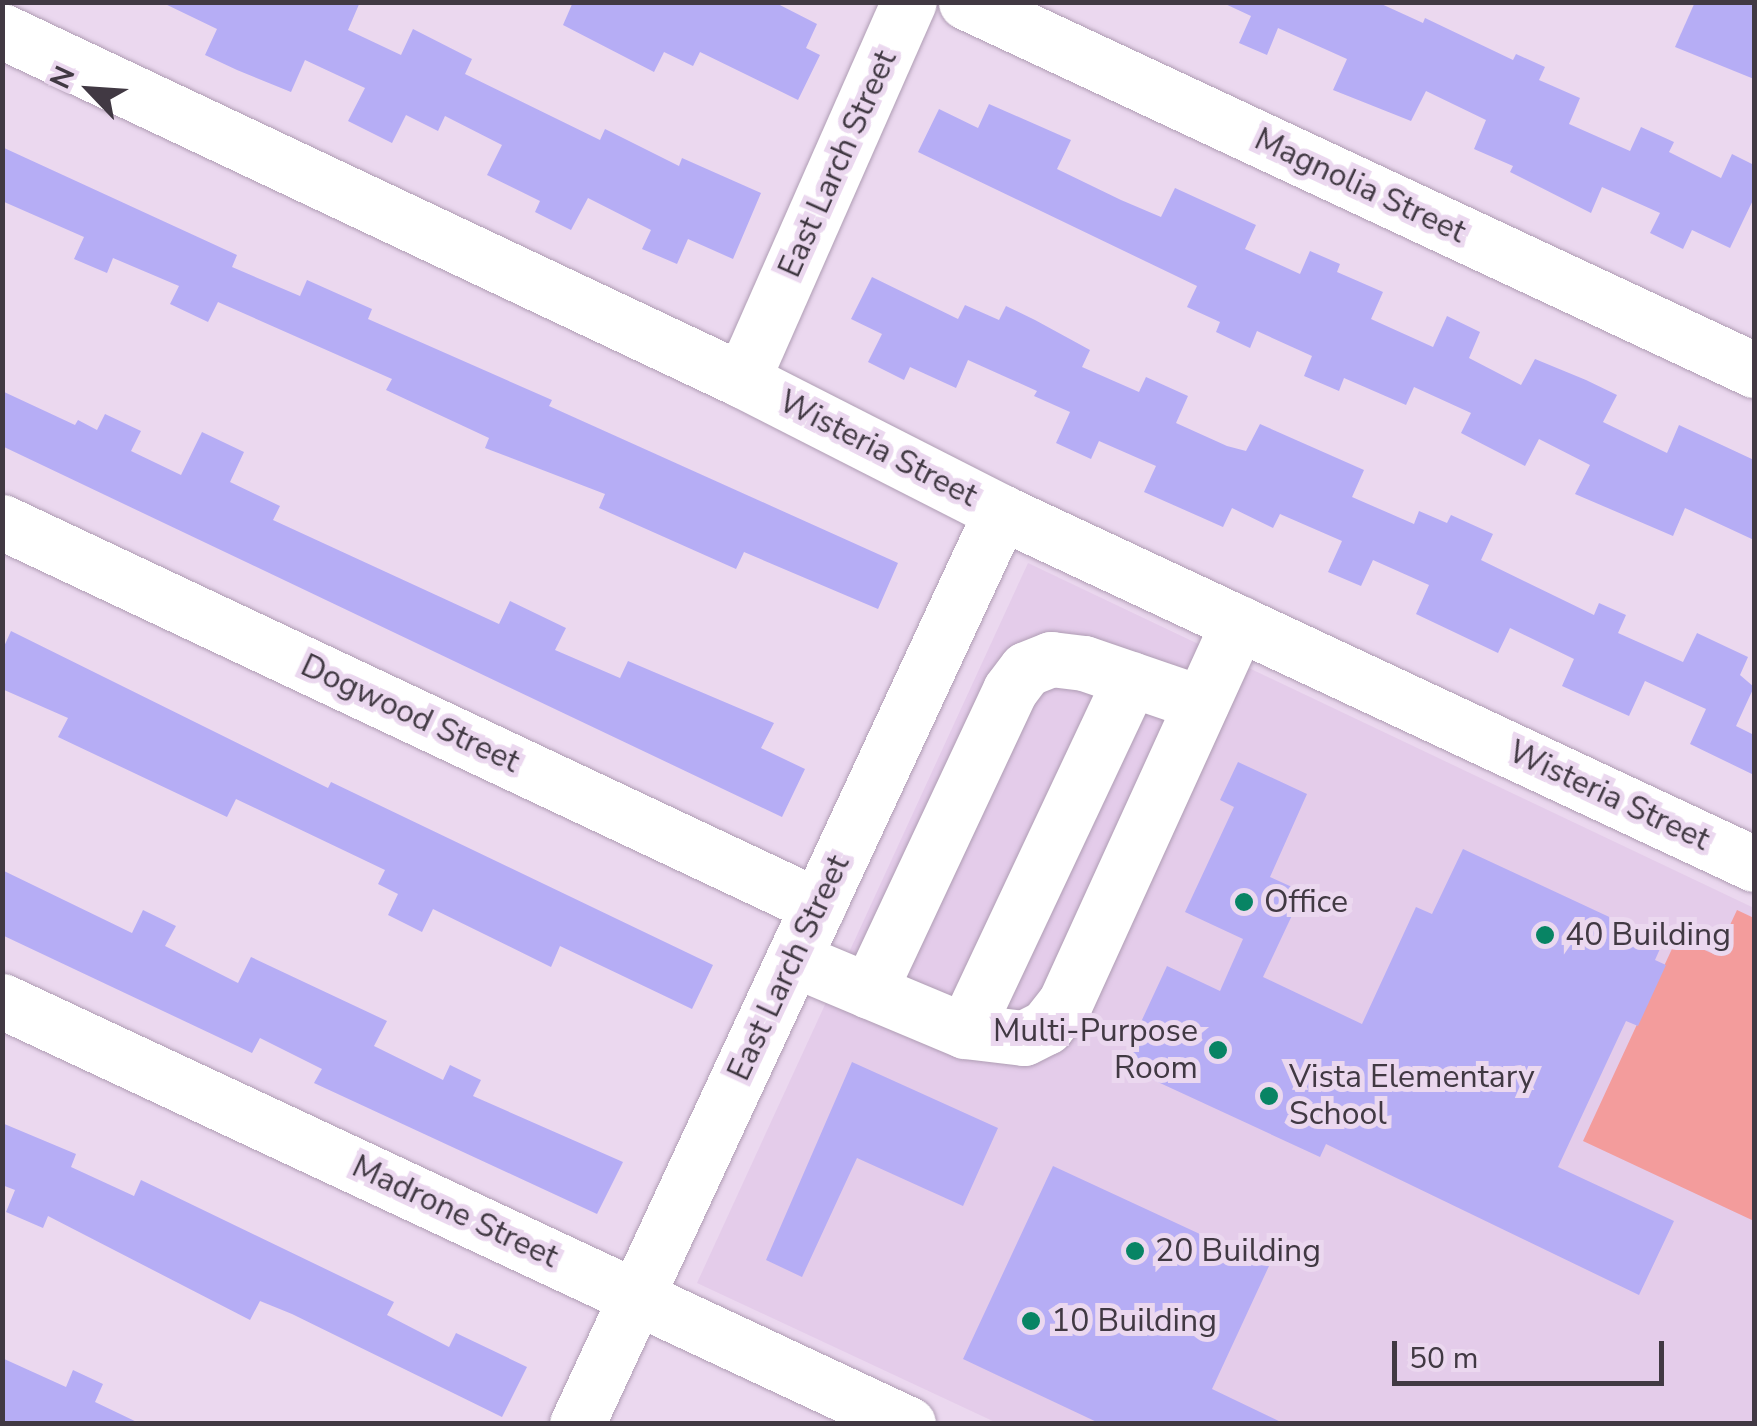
<!DOCTYPE html>
<style>
body{margin:0}
#map{position:relative;width:1757px;height:1426px;overflow:hidden;background:#ebd8ef;font-family:"Nunito Sans",sans-serif}
div>[style]{position:absolute}
[style*='--x']{left:calc(var(--x)*1px);top:calc(var(--y)*1px);width:calc(var(--w)*1px);rotate:calc(var(--a)*1deg)}
.built>*{inset:0;background:#e4ccea}
.green>*{inset:0;background:#f39c9c}
.building>*{inset:0;background:#b6adf5}
.roads{filter:drop-shadow(0 0 2px #af9db4) drop-shadow(0 0 2px #af9db4)}
.minor>*{height:55px;margin:-27.5px;padding:0 27.5px;transform-origin:27.5px;border-radius:27.5px;background:#fff}
.dots>*{width:28px;height:28px;translate:-50% -50%;box-sizing:border-box;border:5px solid #ebd8ef;border-radius:50%}
span{translate:-50% -50%;white-space:nowrap;text-align:center;line-height:1.15;-webkit-text-stroke:10px #ebd8ef;paint-order:stroke}
.street-label{font-size:32px;color:#413943}
.poi-label{font-size:32px;color:#413943}
.left{translate:0 -50%;text-align:left}
.right{translate:-100% -50%;text-align:right}
.frame{position:absolute;inset:0;border:5px solid #413943;pointer-events:none}
.north{position:absolute;left:40px;top:40px;width:100px;height:100px;-webkit-text-stroke:8px #ebd8ef;paint-order:stroke;rotate:295deg;font-size:28px;font-weight:700;line-height:40px;text-align:center;color:#413943}
.north::after{content:'';display:block;margin:auto;width:35px;height:45px;background:#413943;clip-path:polygon(50% 0,100% 100%,50% 72%,0 100%)}
.scale{position:absolute;left:1392px;top:1341px;width:272px;height:45px;box-sizing:border-box;border:5px solid #413943;border-top:0;padding-left:12px;font-size:30px;line-height:35px;white-space:nowrap;color:#413943;-webkit-text-stroke:8px #ebd8ef;paint-order:stroke}
</style>
<div id="map">
<div class="built">
<i style="clip-path:polygon(1028px 563px,1754px 908px,1754px 1423px,997px 1423px,697px 1283px)"></i>
</div>
<div class="green">
<i style="clip-path:polygon(1737px 910px,1754px 918px,1754px 1221px,1583px 1141px,1677px 938px,1716px 955px)"></i>
</div>
<div class="building">
<i style="clip-path:polygon(161px 2px,360px 2px,348px 30px,401px 55px,413px 29px,472px 59px,465px 74px,600px 140px,605px 129px,679px 166px,682px 158px,761px 193px,733px 259px,688px 239px,677px 264px,642px 249px,651px 230px,588px 198px,571px 230px,535px 212px,540px 201px,487px 175px,502px 145px,445px 116px,438px 131px,406px 115px,392px 143px,348px 121px,365px 88px,305px 60px,291px 92px,237px 70px,205px 55px,217px 29px)"></i>
<i style="clip-path:polygon(573px 2px,774px 2px,817px 24px,806px 48px,820px 55px,798px 100px,700px 52px,693px 66px,664px 52px,654px 72px,563px 25px)"></i>
<i style="clip-path:polygon(1221px 2px,1377px 2px,1423px 23px,1425px 18px,1513px 60px,1516px 54px,1545px 67px,1539px 80px,1580px 98px,1569px 124px,1630px 151px,1641px 127px,1674px 142px,1669px 152px,1721px 178px,1732px 154px,1754px 165px,1754px 198px,1730px 248px,1692px 230px,1683px 249px,1650px 233px,1660px 213px,1602px 187px,1591px 213px,1510px 172px,1513px 166px,1474px 149px,1486px 120px,1426px 91px,1411px 121px,1333px 90px,1347px 59px,1278px 28px,1267px 55px,1239px 43px,1251px 16px)"></i>
<i style="clip-path:polygon(1695px 2px,1754px 2px,1754px 79px,1675px 47px)"></i>
<i style="clip-path:polygon(989px 104px,1071px 140px,1057px 169px,1121px 200px,1161px 217px,1175px 188px,1256px 225px,1245px 249px,1300px 274px,1310px 251px,1340px 264px,1337px 272px,1383px 292px,1371px 319px,1433px 347px,1447px 316px,1480px 332px,1469px 358px,1521px 385px,1535px 359px,1586px 380px,1617px 395px,1603px 422px,1667px 453px,1679px 425px,1754px 460px,1754px 540px,1685px 508px,1673px 536px,1575px 494px,1590px 465px,1539px 439px,1525px 466px,1461px 433px,1471px 413px,1414px 387px,1406px 405px,1344px 378px,1339px 391px,1304px 376px,1312px 356px,1257px 331px,1250px 348px,1216px 332px,1220px 322px,1187px 307px,1197px 286px,918px 152px,939px 109px,978px 128px)"></i>
<i style="clip-path:polygon(2px 147px,237px 255px,232px 267px,300px 296px,307px 280px,372px 309px,368px 319px,552px 400px,549px 406px,898px 563px,878px 609px,744px 552px,736px 569px,599px 508px,605px 494px,485px 448px,489px 438px,386px 390px,392px 379px,218px 302px,208px 322px,170px 304px,179px 286px,113px 258px,107px 273px,74px 259px,84px 237px,2px 201px)"></i>
<i style="clip-path:polygon(872px 277px,958px 319px,965px 305px,999px 320px,1006px 306px,1035px 320px,1090px 350px,1082px 367px,1139px 392px,1146px 377px,1188px 396px,1176px 423px,1227px 446px,1246px 451px,1260px 424px,1364px 470px,1352px 497px,1414px 524px,1419px 511px,1447px 523px,1451px 515px,1493px 534px,1481px 560px,1594px 615px,1599px 603px,1626px 615px,1618px 633px,1683px 662px,1697px 633px,1748px 657px,1740px 675px,1754px 687px,1736px 726px,1754px 735px,1754px 775px,1690px 744px,1706px 709px,1645px 681px,1629px 716px,1562px 686px,1574px 659px,1510px 628px,1498px 653px,1416px 614px,1429px 585px,1373px 560px,1361px 586px,1328px 572px,1342px 541px,1280px 514px,1273px 528px,1232px 508px,1223px 527px,1144px 492px,1156px 466px,1099px 441px,1091px 459px,1056px 443px,1070px 412px,1034px 396px,1037px 391px,968px 360px,956px 388px,910px 367px,904px 380px,868px 362px,882px 334px,851px 319px)"></i>
<i style="clip-path:polygon(2px 391px,75px 425px,78px 420px,97px 430px,105px 414px,141px 431px,131px 451px,181px 475px,202px 432px,244px 452px,230px 482px,280px 506px,273px 520px,499px 624px,510px 601px,566px 628px,555px 650px,620px 678px,628px 661px,774px 723px,761px 748px,805px 769px,782px 817px,2px 446px)"></i>
<i style="clip-path:polygon(11px 631px,328px 788px,331px 782px,713px 965px,692px 1009px,560px 946px,551px 967px,433px 909px,422px 932px,388px 915px,398px 894px,378px 884px,385px 870px,236px 799px,227px 817px,58px 737px,68px 718px,2px 689px,2px 651px)"></i>
<i style="clip-path:polygon(1238px 762px,1307px 794px,1270px 877px,1303px 892px,1263px 977px,1362px 1024px,1416px 907px,1432px 914px,1463px 849px,1663px 942px,1655px 960px,1666px 965px,1638px 1026px,1626px 1021px,1558px 1167px,1674px 1221px,1639px 1295px,1326px 1144px,1320px 1157px,1121px 1065px,1167px 966px,1220px 991px,1243px 939px,1185px 912px,1234px 807px,1220px 800px)"></i>
<i style="clip-path:polygon(2px 870px,132px 933px,143px 910px,176px 926px,165px 946px,238px 983px,251px 957px,387px 1021px,374px 1046px,443px 1080px,450px 1065px,481px 1080px,473px 1096px,623px 1162px,597px 1214px,314px 1083px,322px 1069px,260px 1038px,252px 1053px,2px 935px)"></i>
<i style="clip-path:polygon(852px 1062px,998px 1128px,963px 1206px,857px 1158px,802px 1277px,766px 1260px)"></i>
<i style="clip-path:polygon(2px 1123px,76px 1154px,71px 1167px,134px 1196px,141px 1180px,394px 1302px,387px 1315px,449px 1347px,456px 1333px,527px 1367px,502px 1417px,292px 1314px,260px 1301px,250px 1320px,48px 1216px,43px 1228px,6px 1212px,15px 1190px,2px 1185px)"></i>
<i style="clip-path:polygon(1053px 1166px,1269px 1266px,1212px 1389px,1285px 1424px,1101px 1424px,963px 1359px)"></i>
<i style="clip-path:polygon(2px 1358px,66px 1387px,73px 1370px,103px 1384px,95px 1402px,141px 1424px,2px 1424px)"></i>
</div>
<div class="roads">
<div class="minor">
<i style="--x:966;--y:2;--w:870;--a:25.03"></i>
<i style="--x:2;--y:31;--w:818;--a:25.25"></i>
<i style="--x:742;--y:380;--w:291;--a:27"></i>
<i style="--x:1001;--y:512;--w:831;--a:25.05"></i>
<i style="--x:742;--y:380;--w:413;--a:-66.2"></i>
<i style="--x:2;--y:522;--w:902;--a:25.2"></i>
<i style="--x:793;--y:959;--w:186;--a:22.7"></i>
<i style="--x:965;--y:1031;--w:59;--a:6.8"></i>
<i style="--x:1024;--y:1038;--w:25;--a:-27"></i>
<i style="--x:1046;--y:1027;--w:31;--a:-52"></i>
<i style="--x:1065;--y:1003;--w:418;--a:-65.5"></i>
<i style="--x:869;--y:991;--w:332;--a:-64.9"></i>
<i style="--x:1010;--y:690;--w:26;--a:-53"></i>
<i style="--x:1026;--y:669;--w:27;--a:-22"></i>
<i style="--x:1051;--y:659;--w:33;--a:7"></i>
<i style="--x:1084;--y:663;--w:124;--a:18.9"></i>
<i style="--x:2;--y:1001;--w:1000;--a:25.03"></i>
<i style="--x:965;--y:1031;--w:389;--a:-64.8"></i>
<i style="--x:577;--y:1424;--w:1006;--a:-65.07"></i>
</div>
</div>
<div class="dots">
<i style="left:1244px;top:902px;background:#088464"></i>
<i style="left:1545px;top:935px;background:#088464"></i>
<i style="left:1218px;top:1050px;background:#088464"></i>
<i style="left:1269px;top:1096px;background:#088464"></i>
<i style="left:1135px;top:1251px;background:#088464"></i>
<i style="left:1031px;top:1321px;background:#088464"></i>
</div>
<div class="street-label">
<span style="left:838px;top:164px;rotate:-66deg">East Larch Street</span>
<span style="left:1360px;top:186px;rotate:25deg">Magnolia Street</span>
<span style="left:878px;top:449px;rotate:27deg">Wisteria Street</span>
<span style="left:410px;top:714px;rotate:25deg">Dogwood Street</span>
<span style="left:1609px;top:796px;rotate:25deg">Wisteria Street</span>
<span style="left:789px;top:968px;rotate:-65deg">East Larch Street</span>
<span style="left:455px;top:1212px;rotate:25deg">Madrone Street</span>
</div>
<div class="poi-label">
<span class="left" style="left:1264px;top:902px">Office</span>
<span class="left" style="left:1565px;top:935px">40 Building</span>
<span class="right" style="left:1198px;top:1050px">Multi-Purpose<br>Room</span>
<span class="left" style="left:1289px;top:1096px">Vista Elementary<br>School</span>
<span class="left" style="left:1155px;top:1251px">20 Building</span>
<span class="left" style="left:1051px;top:1321px">10 Building</span>
</div>
<div class="frame"></div>
<div class="north">N</div>
<div class="scale">50 m</div>
</div>
